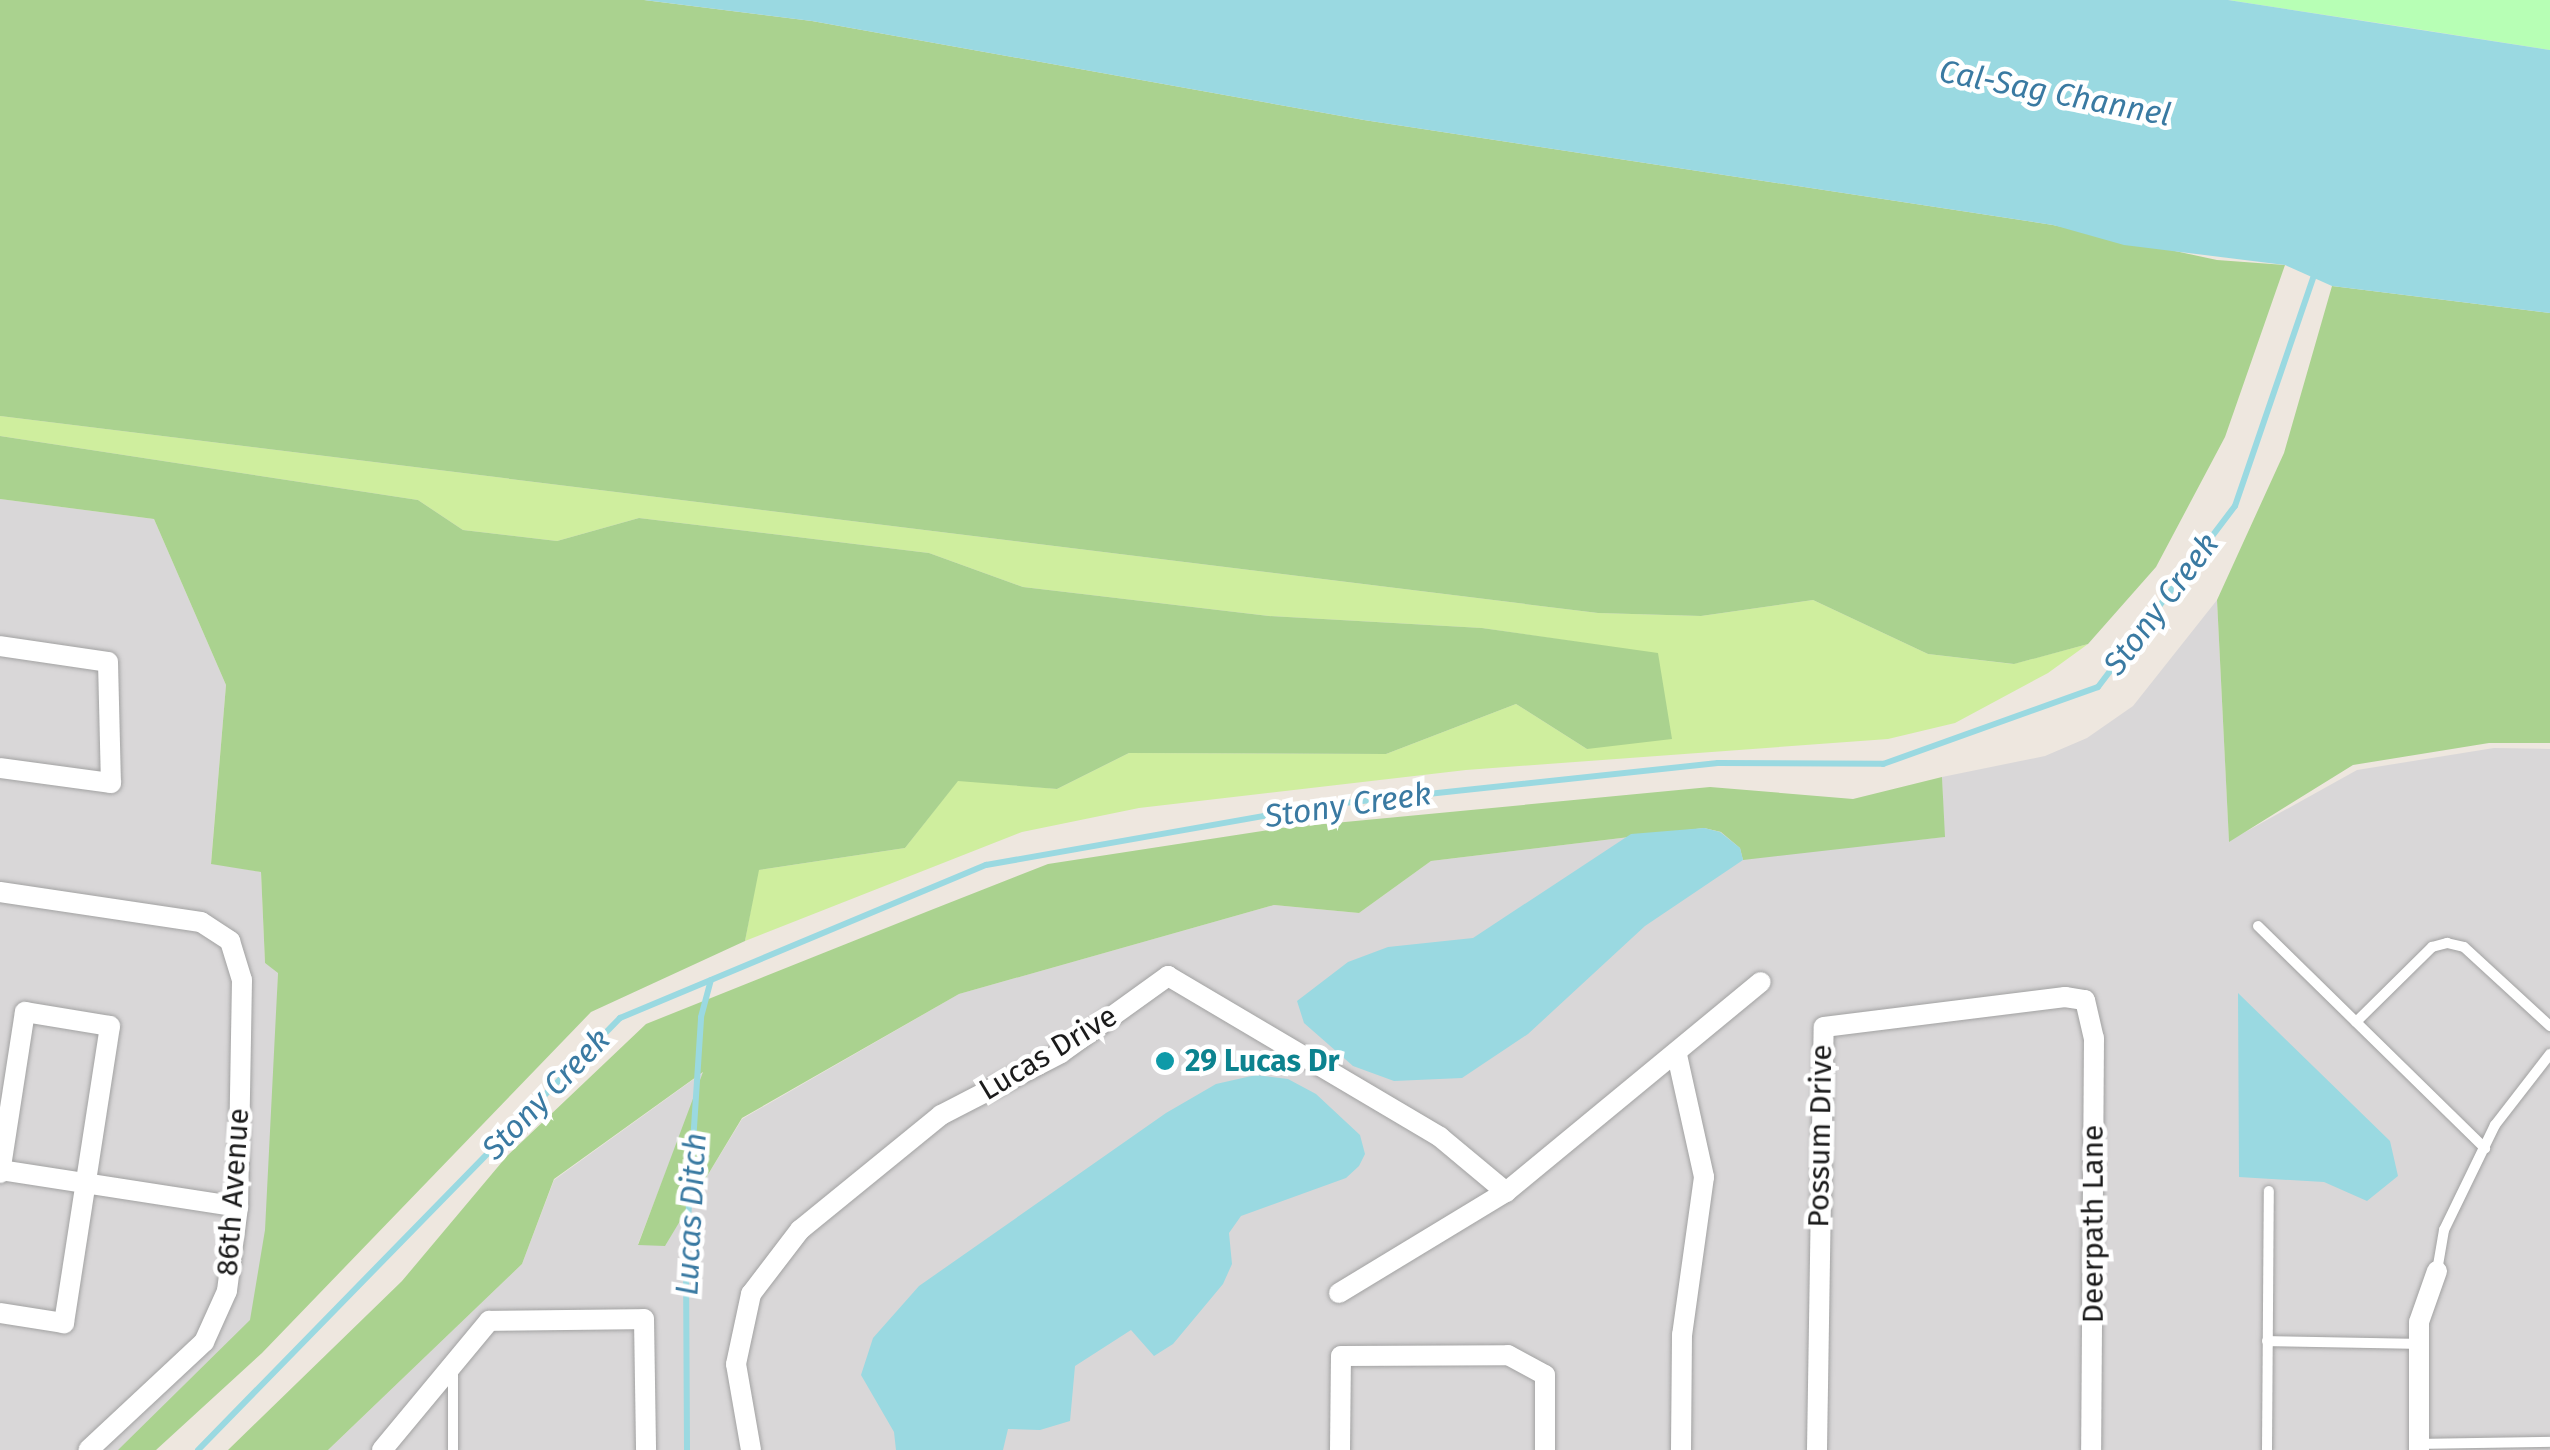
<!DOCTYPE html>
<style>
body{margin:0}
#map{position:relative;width:2550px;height:1450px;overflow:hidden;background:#eee7df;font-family:"Fira Sans",sans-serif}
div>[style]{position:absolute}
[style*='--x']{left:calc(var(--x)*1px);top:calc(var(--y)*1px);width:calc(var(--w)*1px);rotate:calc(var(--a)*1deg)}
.residential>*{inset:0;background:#d9d7d8}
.grass>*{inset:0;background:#cfee9e}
.forest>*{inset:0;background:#aad28f}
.park>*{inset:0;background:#b7ffb5}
.water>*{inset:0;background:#9ad9e1}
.stream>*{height:6px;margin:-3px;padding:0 3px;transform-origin:3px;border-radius:3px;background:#9ad9e1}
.roads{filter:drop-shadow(0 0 2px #a2a2a2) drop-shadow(0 0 2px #a2a2a2)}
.service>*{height:10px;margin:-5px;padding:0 5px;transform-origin:5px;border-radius:5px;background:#fff}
.minor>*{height:20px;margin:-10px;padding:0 10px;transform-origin:10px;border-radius:10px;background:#fff}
.dots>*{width:28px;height:28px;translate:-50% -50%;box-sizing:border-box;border:5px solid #fff;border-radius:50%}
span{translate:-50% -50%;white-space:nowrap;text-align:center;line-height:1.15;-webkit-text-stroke:9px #fff;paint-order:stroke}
.street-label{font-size:30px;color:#1b1b1b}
.culture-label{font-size:30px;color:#0d838f;font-weight:700}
.left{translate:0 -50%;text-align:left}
.water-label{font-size:32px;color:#3a7aa2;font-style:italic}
</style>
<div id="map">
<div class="residential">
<i style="clip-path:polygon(0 499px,154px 519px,226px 685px,211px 863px,261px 872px,265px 963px,278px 972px,269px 1287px,244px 1339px,126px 1450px,0 1450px)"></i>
<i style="clip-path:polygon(2217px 600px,2229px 841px,2357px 770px,2494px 748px,2550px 749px,2550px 1450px,328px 1450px,522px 1264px,554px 1180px,705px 1071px,638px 1244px,665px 1245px,742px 1119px,959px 994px,1274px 905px,1359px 913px,1431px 861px,1704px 828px,1804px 852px,1944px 837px,1942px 777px,2045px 756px,2087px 738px,2133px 706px)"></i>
</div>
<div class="grass">
<i style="clip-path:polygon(0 416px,1598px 613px,1701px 616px,1813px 600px,1928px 654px,2013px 664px,2088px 644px,2048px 673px,1955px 723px,1888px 739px,1466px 770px,1139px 808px,1022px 832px,745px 941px,758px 870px,905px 848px,958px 780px,1057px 789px,1129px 753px,1386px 754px,1516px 704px,1587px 749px,1658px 654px,1482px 628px,1269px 616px,1023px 587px,929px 553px,639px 518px,557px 541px,463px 530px,418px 500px,0 436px)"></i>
</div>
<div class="forest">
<i style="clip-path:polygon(0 0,644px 0,812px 21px,1364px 120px,2053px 225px,2217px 260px,2285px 265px,2225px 437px,2156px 567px,2088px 644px,2014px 664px,1928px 654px,1813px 600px,1701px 616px,1598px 613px,0 416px)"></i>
<i style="clip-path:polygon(2332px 286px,2550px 313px,2550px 743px,2489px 743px,2353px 765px,2229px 842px,2217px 600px,2284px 453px)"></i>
<i style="clip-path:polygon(0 436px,418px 500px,463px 530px,557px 541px,639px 518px,929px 553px,1023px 587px,1269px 616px,1482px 628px,1658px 653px,1672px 739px,1587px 749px,1516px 704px,1386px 754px,1129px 753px,1057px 789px,958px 781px,905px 848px,759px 870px,745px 941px,591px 1012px,262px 1353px,156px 1450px,118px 1450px,250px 1320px,265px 1230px,278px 973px,265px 963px,261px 872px,211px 864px,226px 685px,154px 519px,0 499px)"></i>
<i style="clip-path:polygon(1942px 777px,1945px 837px,1743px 860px,1740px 848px,1721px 832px,1704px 828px,1431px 861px,1359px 913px,1274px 905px,959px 994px,742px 1118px,665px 1246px,638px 1245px,703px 1072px,554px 1179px,522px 1264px,328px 1450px,228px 1450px,402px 1281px,507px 1156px,646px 1024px,931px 910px,1048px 864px,1282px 828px,1710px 787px,1853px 799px)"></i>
</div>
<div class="park">
<i style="clip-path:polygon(2228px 0,2550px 0,2550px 50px,2391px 25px)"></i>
</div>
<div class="water">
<i style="clip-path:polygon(644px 0,2228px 0,2550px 50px,2550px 313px,2332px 286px,2285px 265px,2124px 245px,2053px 225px,1364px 120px,812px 21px)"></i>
<i style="clip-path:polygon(1704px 828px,1720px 832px,1740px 848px,1743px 860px,1645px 926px,1528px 1034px,1462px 1078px,1394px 1081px,1353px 1066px,1304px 1023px,1297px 1001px,1348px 962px,1388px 947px,1473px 938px,1631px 834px)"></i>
<i style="clip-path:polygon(2238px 993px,2390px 1141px,2398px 1176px,2367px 1201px,2324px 1182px,2239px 1177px)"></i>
<i style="clip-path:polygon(1256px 1075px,1288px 1079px,1316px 1094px,1360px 1135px,1365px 1154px,1359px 1166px,1346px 1178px,1241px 1216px,1229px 1233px,1232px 1264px,1223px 1284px,1173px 1344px,1154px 1356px,1131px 1330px,1075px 1366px,1070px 1421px,1040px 1430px,1008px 1429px,1003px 1450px,896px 1450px,894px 1432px,861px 1375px,873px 1338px,919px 1286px,1166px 1113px,1216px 1084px)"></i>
</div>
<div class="stream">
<i style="--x:198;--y:1450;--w:604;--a:-45.67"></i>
<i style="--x:620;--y:1018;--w:397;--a:-22.7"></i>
<i style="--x:986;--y:865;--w:344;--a:-10"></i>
<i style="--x:1325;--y:805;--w:395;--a:-6.1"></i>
<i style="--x:1718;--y:763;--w:165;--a:0.3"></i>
<i style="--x:1883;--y:764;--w:228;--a:-19.7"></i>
<i style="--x:2098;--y:687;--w:227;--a:-52.9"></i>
<i style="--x:2235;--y:506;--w:254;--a:-71.1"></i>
<i style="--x:687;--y:1450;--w:199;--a:-90.3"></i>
<i style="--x:686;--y:1251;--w:234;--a:-86.3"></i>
<i style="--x:701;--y:1017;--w:38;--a:-75"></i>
</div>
<div class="roads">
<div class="service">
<i style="--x:2258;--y:926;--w:318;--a:44.4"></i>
<i style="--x:2356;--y:1022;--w:107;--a:-44.6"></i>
<i style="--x:2432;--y:947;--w:16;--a:-15"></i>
<i style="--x:2447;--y:943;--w:17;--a:13"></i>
<i style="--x:2464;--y:947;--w:117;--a:42.6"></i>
<i style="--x:2437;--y:1271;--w:42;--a:-80.3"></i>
<i style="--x:2444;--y:1230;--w:117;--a:-64.1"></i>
<i style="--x:2495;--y:1125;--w:90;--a:-52.2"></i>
<i style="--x:2267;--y:1341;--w:152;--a:1.1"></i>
<i style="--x:2419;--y:1444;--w:131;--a:-0.9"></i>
<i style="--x:453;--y:1450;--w:79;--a:-90"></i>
<i style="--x:2267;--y:1450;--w:259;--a:-89.6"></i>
</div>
<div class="minor">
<i style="--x:0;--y:646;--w:109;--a:8.4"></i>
<i style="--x:108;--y:662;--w:121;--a:88.6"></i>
<i style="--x:111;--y:783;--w:112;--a:-172.3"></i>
<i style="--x:0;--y:892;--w:203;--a:8.5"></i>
<i style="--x:201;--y:922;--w:35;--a:33"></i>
<i style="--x:230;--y:941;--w:41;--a:72.9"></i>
<i style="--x:242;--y:980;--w:227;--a:91"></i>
<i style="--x:238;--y:1207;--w:85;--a:97.5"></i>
<i style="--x:227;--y:1291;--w:56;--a:114.3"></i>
<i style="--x:204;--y:1342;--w:158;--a:137"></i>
<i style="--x:1677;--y:1055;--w:125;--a:77.5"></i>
<i style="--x:1704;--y:1177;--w:160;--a:97.9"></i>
<i style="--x:1682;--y:1335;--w:115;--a:90.5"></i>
<i style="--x:0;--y:1170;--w:241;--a:8.8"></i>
<i style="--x:0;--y:1173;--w:163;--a:-81.2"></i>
<i style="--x:25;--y:1012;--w:86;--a:9.4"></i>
<i style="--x:110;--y:1026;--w:301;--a:98.8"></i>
<i style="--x:64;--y:1323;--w:65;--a:-171.1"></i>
<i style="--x:1339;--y:1293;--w:195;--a:-31.2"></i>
<i style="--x:1506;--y:1192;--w:330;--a:-39.5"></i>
<i style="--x:382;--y:1450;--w:168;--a:-50.3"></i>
<i style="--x:489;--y:1321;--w:155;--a:-0.7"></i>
<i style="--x:644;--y:1319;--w:131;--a:89.1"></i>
<i style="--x:751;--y:1450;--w:87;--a:-99.9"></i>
<i style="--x:736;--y:1364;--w:72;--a:-77.9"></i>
<i style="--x:751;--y:1294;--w:81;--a:-52.6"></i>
<i style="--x:800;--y:1230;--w:182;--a:-39.2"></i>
<i style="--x:941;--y:1115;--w:135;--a:-27.3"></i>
<i style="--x:1061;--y:1053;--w:132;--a:-35.7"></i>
<i style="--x:1168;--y:976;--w:316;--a:30.6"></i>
<i style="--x:1440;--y:1137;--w:86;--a:39.8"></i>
<i style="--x:1340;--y:1450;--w:94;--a:-89.4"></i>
<i style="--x:1341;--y:1356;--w:167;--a:-0.3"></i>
<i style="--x:1508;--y:1355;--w:42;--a:28.4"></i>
<i style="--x:1545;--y:1375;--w:75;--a:90"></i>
<i style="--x:1817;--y:1450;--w:423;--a:-89.1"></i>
<i style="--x:1824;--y:1027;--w:243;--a:-7.1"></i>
<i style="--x:2065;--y:997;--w:20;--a:9"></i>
<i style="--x:2085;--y:1000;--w:39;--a:77"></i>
<i style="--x:2094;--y:1038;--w:412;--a:90.4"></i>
<i style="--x:2419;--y:1450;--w:128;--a:-90"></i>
<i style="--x:2419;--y:1322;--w:54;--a:-70.6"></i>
</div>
</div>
<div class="dots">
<i style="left:1165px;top:1061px;background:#0f9aa8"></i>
</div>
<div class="street-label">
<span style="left:1048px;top:1053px;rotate:-31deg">Lucas Drive</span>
<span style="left:1820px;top:1136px;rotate:-89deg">Possum Drive</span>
<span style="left:233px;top:1192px;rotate:-86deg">86th Avenue</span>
<span style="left:2093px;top:1224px;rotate:-90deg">Deerpath Lane</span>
</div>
<div class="culture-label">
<span class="left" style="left:1185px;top:1061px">29 Lucas Dr</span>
</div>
<div class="water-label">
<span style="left:2055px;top:93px;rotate:11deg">Cal-Sag Channel</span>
<span style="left:2161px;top:604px;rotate:-53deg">Stony Creek</span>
<span style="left:1348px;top:805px;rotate:-8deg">Stony Creek</span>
<span style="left:546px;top:1094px;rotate:-46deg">Stony Creek</span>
<span style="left:691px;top:1214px;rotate:-87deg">Lucas Ditch</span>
</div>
</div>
